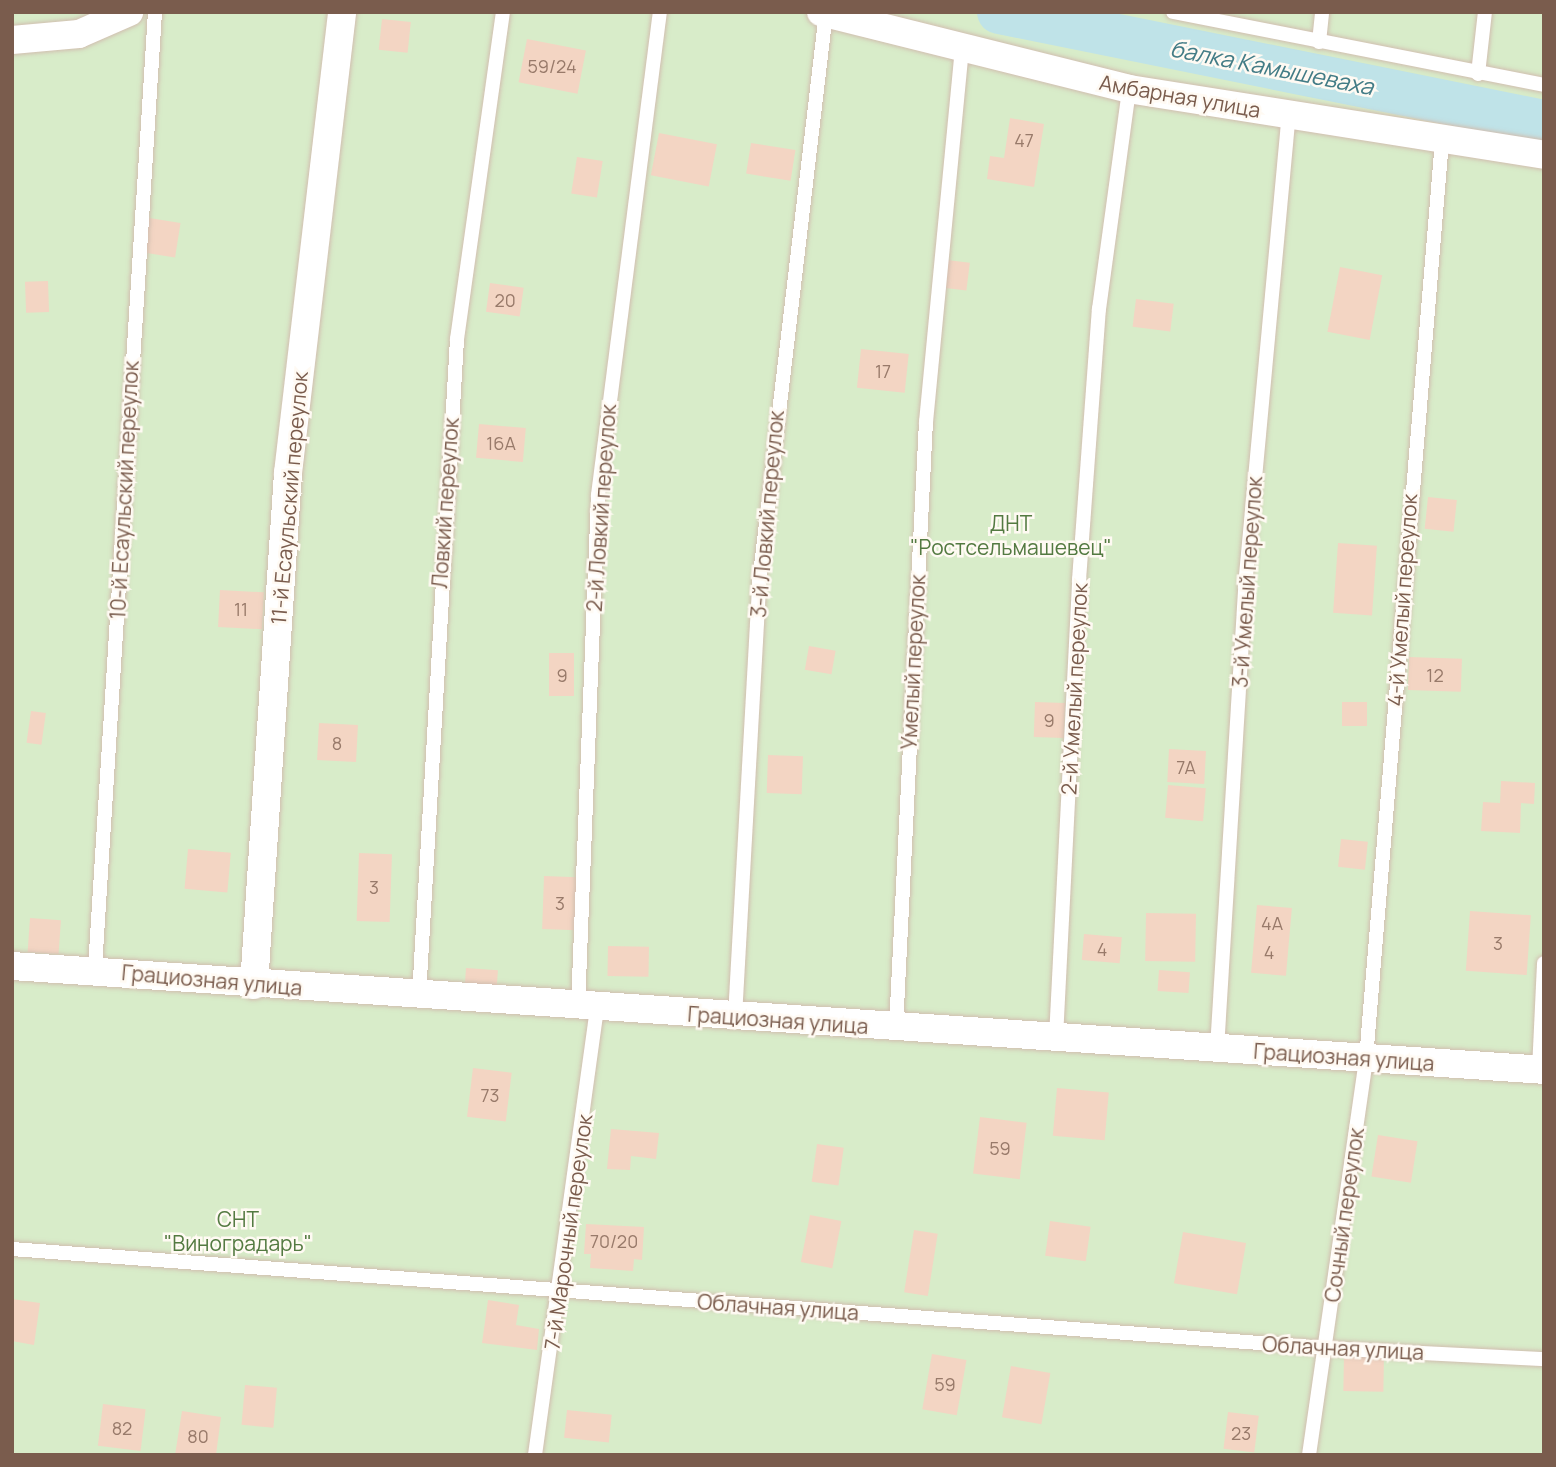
<!DOCTYPE html>
<meta charset="utf-8">
<style>
body{margin:0}
#map{position:relative;width:1556px;height:1467px;overflow:hidden;background:#fdf6ec;font-family:Manrope,sans-serif}
div>[style]{position:absolute}
[style*='--x']{left:calc(var(--x)*1px);top:calc(var(--y)*1px);width:calc(var(--w)*1px);rotate:calc(var(--a)*1deg)}
.green>*{inset:0;background:#d8ecc9;transform-origin:0 0}
.river>*{height:44px;margin:-22px;padding:0 22px;transform-origin:22px;border-radius:22px;background:#bfe3e8}
.building>*{inset:0;background:#f3d5c3;transform-origin:0 0}
.roads{filter:drop-shadow(0 0 2px #d1beb0) drop-shadow(0 0 2px #d1beb0)}
.service>*{height:14px;margin:-7px;padding:0 7px;transform-origin:7px;border-radius:7px;background:#fff}
.minor>*{height:28px;margin:-14px;padding:0 14px;transform-origin:14px;border-radius:14px;background:#fff}
span{translate:-50% -50%;white-space:nowrap;text-align:center;line-height:1.15;-webkit-text-stroke:5px #fffaf3;paint-order:stroke}
.number-label{font-size:18px;color:#987a6a}
.number-label span{-webkit-text-stroke-width:0}
.street-label{font-size:21px;color:#7a5c4d}
.park-label{font-size:21px;color:#537a41}
.water-label{font-size:23px;color:#437c86;font-style:italic}
.frame{position:absolute;inset:0;border:14px solid #7a5c4d;pointer-events:none}
</style>
<div id="map">
<div class="green">
<i style="left:12px;top:12px;width:1532px;height:1443px"></i>
</div>
<div class="river">
<i style="--x:999;--y:12;--w:556;--a:11.41"></i>
</div>
<div class="building">
<i style="left:382px;top:19px;width:29px;height:31px;rotate:6deg"></i>
<i style="left:527px;top:39px;width:60px;height:44px;rotate:11deg"></i>
<i style="clip-path:polygon(1010px 118px,1044px 124px,1034px 187px,987px 179px,990px 156px,1004px 158px)"></i>
<i style="left:659px;top:133px;width:59px;height:43px;rotate:11deg"></i>
<i style="left:751px;top:143px;width:45px;height:31px;rotate:9deg"></i>
<i style="left:577px;top:157px;width:26px;height:37px;rotate:9deg"></i>
<i style="left:143px;top:217px;width:38px;height:35px;rotate:9deg"></i>
<i style="left:947px;top:260px;width:23px;height:28px;rotate:7deg"></i>
<i style="left:1340px;top:267px;width:43px;height:66px;rotate:11deg"></i>
<i style="left:48px;top:281px;width:31px;height:23px;rotate:88deg"></i>
<i style="left:490px;top:283px;width:34px;height:29px;rotate:8deg"></i>
<i style="left:1136px;top:299px;width:38px;height:28px;rotate:7deg"></i>
<i style="left:861px;top:349px;width:48px;height:39px;rotate:6deg"></i>
<i style="left:479px;top:424px;width:47px;height:34px;rotate:5deg"></i>
<i style="left:1428px;top:497px;width:29px;height:32px;rotate:6deg"></i>
<i style="left:1338px;top:543px;width:39px;height:70px;rotate:4deg"></i>
<i style="left:220px;top:590px;width:44px;height:37px;rotate:3deg"></i>
<i style="left:809px;top:646px;width:27px;height:24px;rotate:10deg"></i>
<i style="left:549px;top:653px;width:25px;height:43px"></i>
<i style="left:1409px;top:657px;width:53px;height:33px;rotate:2deg"></i>
<i style="left:1035px;top:702px;width:30px;height:35px;rotate:2deg"></i>
<i style="left:1342px;top:702px;width:25px;height:24px"></i>
<i style="left:31px;top:711px;width:15px;height:32px;rotate:8deg"></i>
<i style="left:319px;top:723px;width:39px;height:37px;rotate:3deg"></i>
<i style="left:1169px;top:749px;width:37px;height:33px;rotate:3deg"></i>
<i style="left:768px;top:755px;width:35px;height:38px;rotate:2deg"></i>
<i style="clip-path:polygon(1501px 781px,1535px 783px,1534px 804px,1521px 803px,1520px 833px,1481px 831px,1483px 802px,1500px 803px)"></i>
<i style="left:1168px;top:785px;width:38px;height:33px;rotate:5deg"></i>
<i style="left:1341px;top:839px;width:27px;height:28px;rotate:6deg"></i>
<i style="left:188px;top:849px;width:43px;height:40px;rotate:5deg"></i>
<i style="left:359px;top:853px;width:33px;height:68px;rotate:2deg"></i>
<i style="left:544px;top:876px;width:34px;height:53px;rotate:2deg"></i>
<i style="left:1257px;top:905px;width:35px;height:68px;rotate:5deg"></i>
<i style="left:1470px;top:911px;width:61px;height:60px;rotate:4deg"></i>
<i style="left:1146px;top:913px;width:50px;height:48px;rotate:1deg"></i>
<i style="left:30px;top:918px;width:31px;height:34px;rotate:4deg"></i>
<i style="left:1084px;top:934px;width:38px;height:26px;rotate:5deg"></i>
<i style="left:608px;top:946px;width:41px;height:30px;rotate:1deg"></i>
<i style="left:466px;top:968px;width:32px;height:25px;rotate:4deg"></i>
<i style="left:1159px;top:970px;width:31px;height:21px;rotate:4deg"></i>
<i style="left:473px;top:1068px;width:39px;height:49px;rotate:7deg"></i>
<i style="left:1057px;top:1088px;width:52px;height:48px;rotate:5deg"></i>
<i style="left:980px;top:1117px;width:47px;height:57px;rotate:7deg"></i>
<i style="clip-path:polygon(611px 1129px,659px 1133px,656px 1159px,631px 1156px,630px 1170px,607px 1169px)"></i>
<i style="left:1378px;top:1135px;width:40px;height:42px;rotate:9deg"></i>
<i style="left:817px;top:1144px;width:27px;height:38px;rotate:8deg"></i>
<i style="left:810px;top:1215px;width:32px;height:48px;rotate:11deg"></i>
<i style="left:1050px;top:1221px;width:41px;height:35px;rotate:8deg"></i>
<i style="clip-path:polygon(586px 1224px,644px 1227px,642px 1260px,634px 1259px,633px 1271px,590px 1268px,591px 1254px,584px 1254px)"></i>
<i style="left:914px;top:1230px;width:24px;height:63px;rotate:9deg"></i>
<i style="left:1183px;top:1232px;width:64px;height:52px;rotate:10deg"></i>
<i style="clip-path:polygon(12px 1299px,40px 1303px,34px 1345px,12px 1341px)"></i>
<i style="clip-path:polygon(488px 1300px,519px 1305px,516px 1325px,539px 1329px,537px 1350px,482px 1343px)"></i>
<i style="left:932px;top:1354px;width:35px;height:56px;rotate:10deg"></i>
<i style="left:1344px;top:1354px;width:40px;height:37px;rotate:1deg"></i>
<i style="left:1011px;top:1366px;width:40px;height:52px;rotate:10deg"></i>
<i style="left:245px;top:1385px;width:32px;height:40px;rotate:5deg"></i>
<i style="left:103px;top:1404px;width:43px;height:42px;rotate:7deg"></i>
<i style="left:567px;top:1410px;width:45px;height:28px;rotate:6deg"></i>
<i style="clip-path:polygon(182px 1411px,221px 1417px,216px 1455px,175px 1455px)"></i>
<i style="left:1228px;top:1412px;width:31px;height:37px;rotate:7deg"></i>
</div>
<div class="roads">
<div class="service">
<i style="--x:1173;--y:12;--w:378;--a:11.1"></i>
<i style="--x:1319;--y:42;--w:30;--a:-84"></i>
<i style="--x:1478;--y:74;--w:62;--a:-83.6"></i>
<i style="--x:95;--y:968;--w:958;--a:-86.41"></i>
<i style="--x:419;--y:996;--w:658;--a:-86.69"></i>
<i style="--x:457;--y:339;--w:330;--a:-82"></i>
<i style="--x:578;--y:1007;--w:512;--a:-87.76"></i>
<i style="--x:598;--y:495;--w:487;--a:-82.7"></i>
<i style="--x:735;--y:1017;--w:435;--a:-86.8"></i>
<i style="--x:759;--y:583;--w:574;--a:-83.3"></i>
<i style="--x:896;--y:1028;--w:607;--a:-87.17"></i>
<i style="--x:926;--y:422;--w:378;--a:-84.5"></i>
<i style="--x:1056;--y:1038;--w:459;--a:-87.1"></i>
<i style="--x:1079;--y:580;--w:272;--a:-85.8"></i>
<i style="--x:1099;--y:309;--w:222;--a:-82.2"></i>
<i style="--x:1217;--y:1049;--w:464;--a:-86.5"></i>
<i style="--x:1245;--y:586;--w:473;--a:-84.7"></i>
<i style="--x:1539;--y:1070;--w:107;--a:-87.3"></i>
<i style="--x:12;--y:1249;--w:1317;--a:4.31"></i>
<i style="--x:1325;--y:1348;--w:219;--a:2.9"></i>
<i style="--x:535;--y:1455;--w:451;--a:-82.1"></i>
<i style="--x:1309;--y:1455;--w:400;--a:-81.8"></i>
<i style="--x:1366;--y:1059;--w:922;--a:-85.27"></i>
</div>
<div class="minor">
<i style="--x:821;--y:12;--w:317;--a:14"></i>
<i style="--x:1129;--y:89;--w:420;--a:9"></i>
<i style="--x:12;--y:40;--w:67;--a:-5.1"></i>
<i style="--x:79;--y:34;--w:55;--a:-23.7"></i>
<i style="--x:12;--y:966;--w:1536;--a:3.88"></i>
<i style="--x:254;--y:985;--w:513;--a:-86.2"></i>
<i style="--x:288;--y:473;--w:464;--a:-83.3"></i>
</div>
</div>
<div class="number-label">
<span style="left:552px;top:66px">59/24</span>
<span style="left:1024px;top:140px">47</span>
<span style="left:505px;top:300px">20</span>
<span style="left:883px;top:371px">17</span>
<span style="left:501px;top:443px">16А</span>
<span style="left:241px;top:609px">11</span>
<span style="left:562px;top:675px">9</span>
<span style="left:1435px;top:675px">12</span>
<span style="left:1049px;top:720px">9</span>
<span style="left:337px;top:743px">8</span>
<span style="left:1186px;top:767px">7А</span>
<span style="left:374px;top:887px">3</span>
<span style="left:560px;top:903px">3</span>
<span style="left:1272px;top:923px">4А</span>
<span style="left:1498px;top:943px">3</span>
<span style="left:1102px;top:949px">4</span>
<span style="left:1269px;top:952px">4</span>
<span style="left:490px;top:1095px">73</span>
<span style="left:1000px;top:1148px">59</span>
<span style="left:614px;top:1241px">70/20</span>
<span style="left:945px;top:1384px">59</span>
<span style="left:122px;top:1428px">82</span>
<span style="left:1241px;top:1433px">23</span>
<span style="left:198px;top:1436px">80</span>
</div>
<div class="street-label">
<span style="left:1180px;top:96px;rotate:10deg">Амбарная улица</span>
<span style="left:124px;top:490px;rotate:-87deg">10-й Есаульский переулок</span>
<span style="left:289px;top:498px;rotate:-85deg">11-й Есаульский переулок</span>
<span style="left:445px;top:503px;rotate:-86deg">Ловкий переулок</span>
<span style="left:601px;top:508px;rotate:-86deg">2-й Ловкий переулок</span>
<span style="left:767px;top:514px;rotate:-85deg">3-й Ловкий переулок</span>
<span style="left:1247px;top:582px;rotate:-86deg">3-й Умелый переулок</span>
<span style="left:1402px;top:600px;rotate:-86deg">4-й Умелый переулок</span>
<span style="left:913px;top:662px;rotate:-87deg">Умелый переулок</span>
<span style="left:1074px;top:689px;rotate:-87deg">2-й Умелый переулок</span>
<span style="left:212px;top:980px;rotate:5deg">Грациозная улица</span>
<span style="left:778px;top:1020px;rotate:4deg">Грациозная улица</span>
<span style="left:1344px;top:1057px;rotate:4deg">Грациозная улица</span>
<span style="left:1344px;top:1215px;rotate:-82deg">Сочный переулок</span>
<span style="left:568px;top:1232px;rotate:-82deg">7-й Марочный переулок</span>
<span style="left:778px;top:1307px;rotate:4deg">Облачная улица</span>
<span style="left:1343px;top:1348px;rotate:3deg">Облачная улица</span>
</div>
<div class="park-label">
<span style="left:1011px;top:535px">ДНТ<br>"Ростсельмашевец"</span>
<span style="left:238px;top:1231px">СНТ<br>"Виноградарь"</span>
</div>
<div class="water-label">
<span style="left:1272px;top:67px;rotate:11deg">балка Камышеваха</span>
</div>
<div class="frame"></div>
</div>
